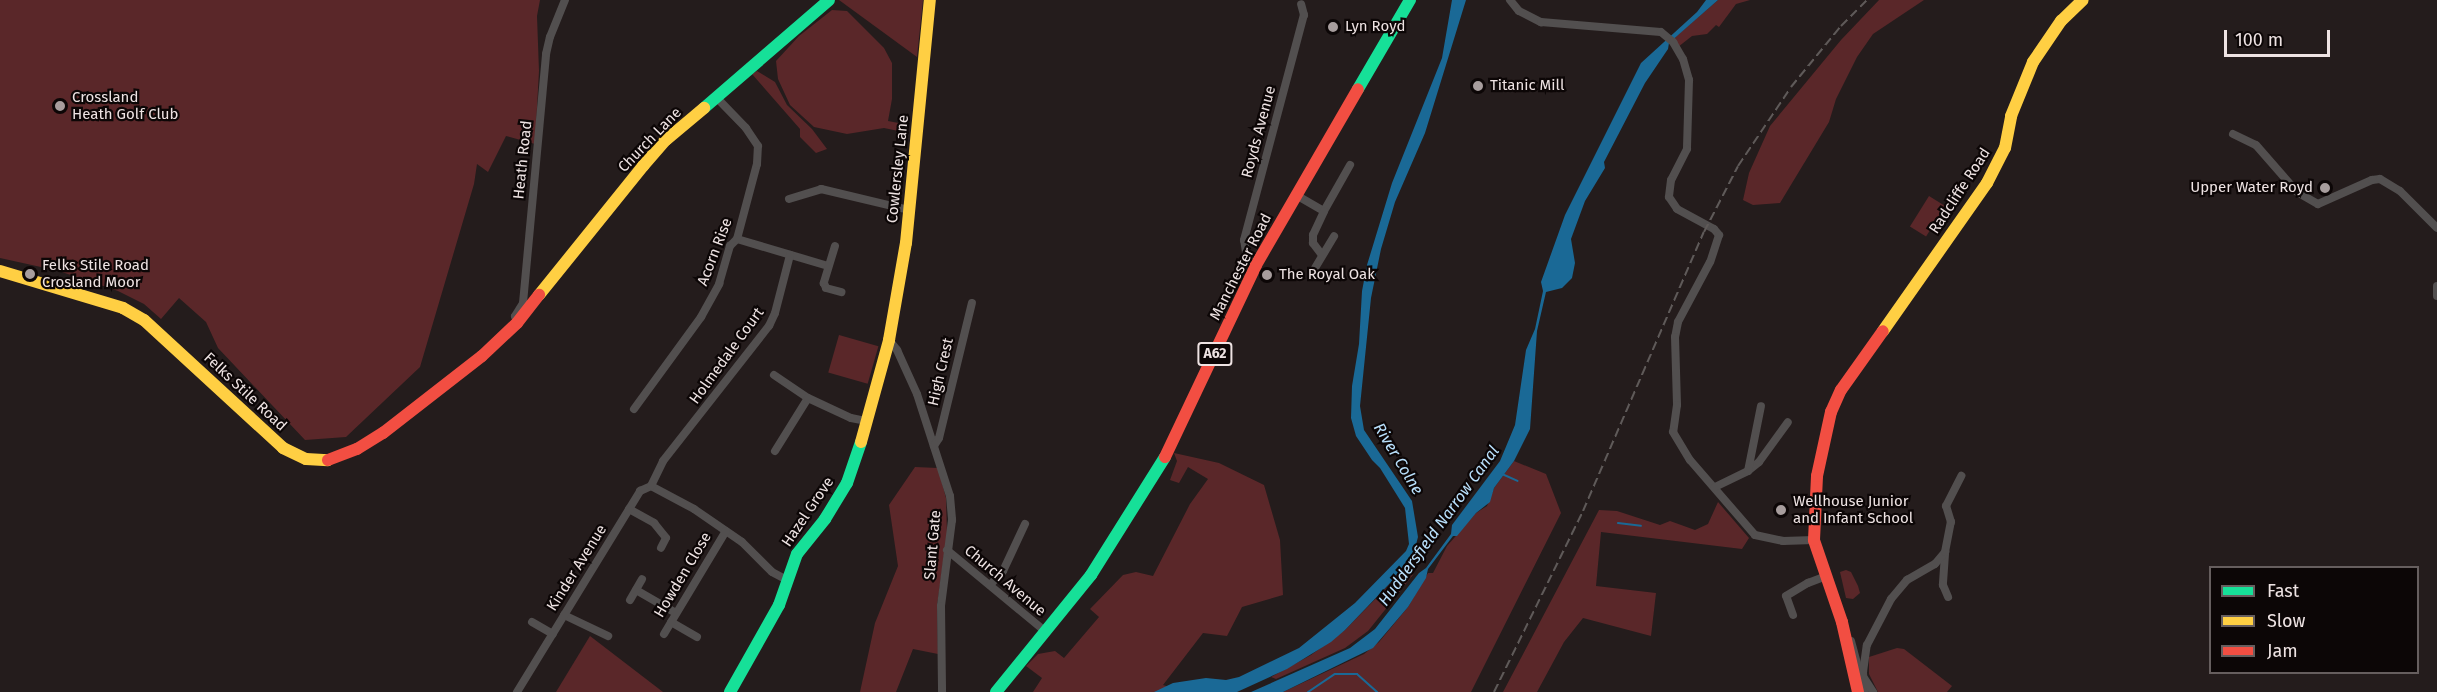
<!DOCTYPE html>
<style>
body{margin:0}
#map{position:relative;width:2437px;height:692px;overflow:hidden;background:#241c1c;font-family:"Fira Sans",sans-serif}
div>[style]{position:absolute}
[style*='--x']{left:calc(var(--x)*1px);top:calc(var(--y)*1px);width:calc(var(--w)*1px);rotate:calc(var(--a)*1deg)}
.green>*{inset:0;background:#5a2729;transform-origin:0 0}
.water>*{inset:0;background:#1a6996}
.stream>*{height:2px;margin:-1px;padding:0 1px;transform-origin:1px;border-radius:1px;background:#1a6996}
.street>*{height:8px;margin:-4px;padding:0 4px;transform-origin:4px;border-radius:4px;background:#524f4f}
.fast>*{height:12px;margin:-6px;padding:0 6px;transform-origin:6px;border-radius:6px;background:#16e098}
.slow>*{height:12px;margin:-6px;padding:0 6px;transform-origin:6px;border-radius:6px;background:#ffcf43}
.jam>*{height:12px;margin:-6px;padding:0 6px;transform-origin:6px;border-radius:6px;background:#f24e42}
.rail>*{height:2px;margin-top:-1px;transform-origin:0;background:repeating-linear-gradient(90deg,#5f5a59 0 9px,transparent 0 13.5px)}
.dots>*{width:16px;height:16px;translate:-50% -50%;box-sizing:border-box;border:3px solid #0c0606;border-radius:50%}
span{translate:-50% -50%;white-space:nowrap;text-align:center;line-height:1.15;-webkit-text-stroke:4.5px #0c0606;paint-order:stroke}
.shield-label span{padding:2px 4px;background:#0c0606;border:2px solid;border-radius:4px;-webkit-text-stroke-width:0}
.shield-label{font-size:14px;color:#eee3e3;font-weight:700}
.poi-label{font-size:15px;color:#eee3e3}
.left{translate:0 -50%;text-align:left}
.right{translate:-100% -50%;text-align:right}
.street-label{font-size:15px;color:#eee3e3}
.water-label{font-size:16px;color:#bae1fd;font-style:italic}
.legend{position:absolute;left:2209px;top:566px;width:210px;height:108px;box-sizing:border-box;background:#0c0606;border:2px solid #665e5e;margin:0;padding:8px 10px;list-style:none;font-size:18px;color:#eee3e3}
.legend li{display:flex;align-items:center;gap:12px;height:30px}
.legend b{width:30px;border:2px solid #665e5e}
.scale{position:absolute;left:2224px;top:30px;width:106px;height:27px;box-sizing:border-box;border:3px solid #eee3e3;border-top:0;padding-left:8px;font-size:18px;line-height:21px;white-space:nowrap;color:#eee3e3;-webkit-text-stroke:4px #0c0606;paint-order:stroke}
</style>
<div id="map">
<div class="green">
<i style="clip-path:polygon(0 0,540px 0,537px 16px,539px 71px,535px 144px,506px 136px,488px 172px,477px 164px,474px 184px,420px 367px,346px 437px,305px 440px,218px 348px,206px 322px,179px 298px,161px 319px,144px 304px,118px 291px,59px 271px,0 258px)"></i>
<i style="clip-path:polygon(839px 0,923px 0,917px 57px)"></i>
<i style="clip-path:polygon(1718px 0,1750px 0,1736px 4px,1719px 27px,1716px 25px,1707px 34px,1692px 36px,1678px 47px,1673px 39px)"></i>
<i style="clip-path:polygon(1879px 0,1924px 0,1873px 34px,1857px 57px,1836px 99px,1829px 122px,1780px 203px,1753px 205px,1743px 200px,1749px 173px,1770px 126px,1841px 40px)"></i>
<i style="clip-path:polygon(832px 10px,847px 11px,884px 48px,892px 63px,892px 99px,888px 121px,909px 125px,908px 133px,884px 128px,847px 134px,814px 127px,790px 105px,778px 79px,776px 61px,799px 36px)"></i>
<i style="clip-path:polygon(757px 71px,775px 82px,787px 105px,812px 129px,827px 149px,816px 153px,800px 137px,800px 129px,752px 74px)"></i>
<i style="left:1929px;top:196px;width:19px;height:36px;rotate:32deg"></i>
<i style="left:839px;top:335px;width:41px;height:39px;rotate:16deg"></i>
<i style="clip-path:polygon(1174px 453px,1219px 463px,1264px 485px,1280px 540px,1283px 595px,1242px 607px,1227px 636px,1203px 633px,1163px 685px,1185px 692px,1033px 692px,1042px 678px,1026px 666px,1038px 654px,1055px 651px,1064px 658px,1099px 617px,1090px 609px,1123px 575px,1136px 572px,1153px 576px,1190px 504px,1208px 479px,1188px 467px,1179px 483px,1170px 480px,1177px 461px)"></i>
<i style="clip-path:polygon(1514px 461px,1546px 474px,1561px 513px,1471px 692px,1283px 692px,1364px 654px,1379px 642px,1408px 607px,1428px 573px,1433px 573px,1447px 546px,1476px 513px,1487px 506px,1494px 488px)"></i>
<i style="clip-path:polygon(915px 467px,938px 468px,946px 498px,947px 534px,937px 606px,938px 654px,913px 649px,896px 692px,860px 692px,875px 623px,898px 566px,889px 505px)"></i>
<i style="clip-path:polygon(1718px 502px,1749px 538px,1742px 549px,1601px 532px,1596px 586px,1656px 593px,1651px 636px,1583px 618px,1564px 642px,1537px 692px,1503px 692px,1599px 510px,1617px 511px,1660px 525px,1670px 521px,1695px 530px,1708px 524px)"></i>
<i style="clip-path:polygon(1416px 545px,1418px 557px,1413px 575px,1368px 631px,1345px 648px,1276px 679px,1271px 677px,1311px 655px,1345px 630px,1392px 582px)"></i>
<i style="clip-path:polygon(1846px 570px,1851px 572px,1858px 586px,1860px 593px,1853px 599px,1846px 598px,1840px 572px)"></i>
<i style="clip-path:polygon(590px 636px,663px 692px,556px 692px)"></i>
<i style="clip-path:polygon(1897px 648px,1904px 649px,1952px 686px,1947px 692px,1878px 692px,1869px 674px,1869px 657px)"></i>
</div>
<div class="water">
<i style="clip-path:polygon(1452px 0,1466px 0,1425px 133px,1395px 202px,1381px 249px,1371px 298px,1360px 406px,1364px 430px,1412px 501px,1418px 537px,1414px 552px,1391px 582px,1345px 630px,1331px 642px,1287px 669px,1237px 692px,1154px 692px,1173px 683px,1206px 678px,1226px 680px,1239px 677px,1299px 648px,1355px 603px,1406px 551px,1409px 544px,1405px 508px,1380px 468px,1372px 460px,1356px 436px,1351px 418px,1352px 386px,1359px 344px,1362px 291px,1367px 265px,1392px 183px,1442px 58px)"></i>
<i style="clip-path:polygon(1706px 0,1718px 0,1669px 43px,1668px 49px,1645px 83px,1604px 162px,1605px 168px,1585px 201px,1571px 239px,1575px 263px,1572px 278px,1562px 288px,1546px 292px,1537px 331px,1530px 429px,1514px 461px,1494px 488px,1490px 502px,1476px 513px,1457px 536px,1453px 536px,1428px 569px,1426px 578px,1408px 607px,1373px 648px,1283px 692px,1251px 692px,1350px 648px,1375px 629px,1419px 573px,1426px 568px,1451px 534px,1452px 525px,1500px 461px,1515px 425px,1526px 350px,1535px 329px,1543px 291px,1541px 282px,1565px 215px,1641px 63px,1697px 12px)"></i>
</div>
<div class="stream">
<i style="--x:1502;--y:474;--w:17;--a:24"></i>
<i style="--x:1618;--y:523;--w:23;--a:7"></i>
<i style="--x:1308;--y:692;--w:32;--a:-34"></i>
<i style="--x:1335;--y:674;--w:22;--a:0"></i>
<i style="--x:1357;--y:674;--w:27;--a:42"></i>
</div>
<div class="street">
<i style="--x:1510;--y:0;--w:14;--a:51"></i>
<i style="--x:1519;--y:11;--w:25;--a:27"></i>
<i style="--x:1541;--y:22;--w:120;--a:4.8"></i>
<i style="--x:1661;--y:32;--w:16;--a:40"></i>
<i style="--x:1673;--y:42;--w:20;--a:60"></i>
<i style="--x:1683;--y:59;--w:22;--a:74"></i>
<i style="--x:1689;--y:80;--w:69;--a:91.7"></i>
<i style="--x:1687;--y:149;--w:35;--a:117"></i>
<i style="--x:1671;--y:180;--w:17;--a:97"></i>
<i style="--x:1669;--y:197;--w:14;--a:56"></i>
<i style="--x:1677;--y:209;--w:42;--a:28.4"></i>
<i style="--x:1714;--y:229;--w:8;--a:50"></i>
<i style="--x:1719;--y:235;--w:28;--a:108"></i>
<i style="--x:1710;--y:262;--w:68;--a:118.1"></i>
<i style="--x:1678;--y:322;--w:15;--a:101"></i>
<i style="--x:1675;--y:337;--w:68;--a:88.3"></i>
<i style="--x:1677;--y:405;--w:27;--a:98"></i>
<i style="--x:1673;--y:432;--w:33;--a:59"></i>
<i style="--x:1690;--y:460;--w:99;--a:49.1"></i>
<i style="--x:1755;--y:535;--w:29;--a:12"></i>
<i style="--x:1783;--y:541;--w:31;--a:-2"></i>
<i style="--x:2233;--y:134;--w:25;--a:26"></i>
<i style="--x:2256;--y:145;--w:62;--a:48.9"></i>
<i style="--x:2297;--y:192;--w:24;--a:30"></i>
<i style="--x:2318;--y:204;--w:59;--a:-24"></i>
<i style="--x:2372;--y:180;--w:8;--a:-7"></i>
<i style="--x:2380;--y:179;--w:23;--a:31"></i>
<i style="--x:2400;--y:191;--w:52;--a:45"></i>
<i style="--x:1296;--y:195;--w:32;--a:30"></i>
<i style="--x:1324;--y:211;--w:53;--a:-60.5"></i>
<i style="--x:789;--y:199;--w:34;--a:-17"></i>
<i style="--x:821;--y:189;--w:90;--a:13.4"></i>
<i style="--x:737;--y:239;--w:95;--a:16.5"></i>
<i style="--x:835;--y:246;--w:39;--a:107"></i>
<i style="--x:824;--y:283;--w:5;--a:68"></i>
<i style="--x:826;--y:288;--w:16;--a:15"></i>
<i style="--x:1322;--y:255;--w:15;--a:-127"></i>
<i style="--x:1313;--y:243;--w:8;--a:-90"></i>
<i style="--x:1313;--y:235;--w:26;--a:-65"></i>
<i style="--x:1256;--y:265;--w:16;--a:-128"></i>
<i style="--x:1246;--y:252;--w:12;--a:-99"></i>
<i style="--x:1244;--y:240;--w:233;--a:-75.1"></i>
<i style="--x:1304;--y:15;--w:11;--a:-105"></i>
<i style="--x:1315;--y:268;--w:37;--a:-59"></i>
<i style="--x:2437;--y:286;--w:10;--a:90"></i>
<i style="--x:517;--y:323;--w:7;--a:-106"></i>
<i style="--x:515;--y:316;--w:15;--a:-58"></i>
<i style="--x:523;--y:303;--w:250;--a:-84.7"></i>
<i style="--x:546;--y:54;--w:17;--a:-77"></i>
<i style="--x:550;--y:37;--w:40;--a:-68"></i>
<i style="--x:889;--y:340;--w:13;--a:51"></i>
<i style="--x:897;--y:350;--w:48;--a:65.6"></i>
<i style="--x:917;--y:394;--w:107;--a:72.1"></i>
<i style="--x:950;--y:496;--w:24;--a:85"></i>
<i style="--x:952;--y:520;--w:87;--a:97.3"></i>
<i style="--x:941;--y:606;--w:86;--a:89.3"></i>
<i style="--x:774;--y:375;--w:41;--a:34.1"></i>
<i style="--x:634;--y:409;--w:114;--a:-53.9"></i>
<i style="--x:701;--y:317;--w:38;--a:-61"></i>
<i style="--x:719;--y:284;--w:40;--a:-74"></i>
<i style="--x:730;--y:246;--w:10;--a:-45"></i>
<i style="--x:737;--y:239;--w:78;--a:-75.1"></i>
<i style="--x:757;--y:164;--w:18;--a:-87"></i>
<i style="--x:758;--y:146;--w:22;--a:-124"></i>
<i style="--x:746;--y:128;--w:43;--a:-134.1"></i>
<i style="--x:934;--y:446;--w:9;--a:-58"></i>
<i style="--x:939;--y:438;--w:139;--a:-76.3"></i>
<i style="--x:775;--y:451;--w:62;--a:-58.1"></i>
<i style="--x:808;--y:398;--w:47;--a:24.9"></i>
<i style="--x:851;--y:418;--w:16;--a:11"></i>
<i style="--x:1748;--y:471;--w:14;--a:-39"></i>
<i style="--x:1759;--y:462;--w:49;--a:-54.1"></i>
<i style="--x:651;--y:486;--w:49;--a:28.1"></i>
<i style="--x:694;--y:509;--w:58;--a:34.5"></i>
<i style="--x:742;--y:542;--w:42;--a:45"></i>
<i style="--x:772;--y:572;--w:17;--a:28"></i>
<i style="--x:1715;--y:487;--w:37;--a:-26"></i>
<i style="--x:1748;--y:471;--w:66;--a:-78.7"></i>
<i style="--x:629;--y:509;--w:29;--a:29"></i>
<i style="--x:654;--y:523;--w:19;--a:51"></i>
<i style="--x:666;--y:538;--w:11;--a:117"></i>
<i style="--x:947;--y:550;--w:129;--a:39.6"></i>
<i style="--x:1945;--y:554;--w:31;--a:94"></i>
<i style="--x:1943;--y:585;--w:13;--a:67"></i>
<i style="--x:990;--y:585;--w:19;--a:-47"></i>
<i style="--x:1003;--y:571;--w:52;--a:-64.9"></i>
<i style="--x:636;--y:590;--w:46;--a:29.9"></i>
<i style="--x:630;--y:600;--w:24;--a:-60"></i>
<i style="--x:564;--y:615;--w:49;--a:25.5"></i>
<i style="--x:1793;--y:615;--w:20;--a:-110"></i>
<i style="--x:1786;--y:596;--w:26;--a:-31"></i>
<i style="--x:1808;--y:583;--w:19;--a:-21"></i>
<i style="--x:532;--y:622;--w:24;--a:30"></i>
<i style="--x:671;--y:622;--w:30;--a:30"></i>
<i style="--x:664;--y:634;--w:120;--a:-59"></i>
<i style="--x:1851;--y:641;--w:27;--a:75"></i>
<i style="--x:1858;--y:667;--w:7;--a:45"></i>
<i style="--x:1863;--y:672;--w:20;--a:87"></i>
<i style="--x:1863;--y:672;--w:27;--a:-82"></i>
<i style="--x:1867;--y:645;--w:52;--a:-62.4"></i>
<i style="--x:1891;--y:599;--w:25;--a:-50"></i>
<i style="--x:1907;--y:580;--w:32;--a:-30"></i>
<i style="--x:1935;--y:564;--w:16;--a:-50"></i>
<i style="--x:1945;--y:552;--w:31;--a:-79"></i>
<i style="--x:1951;--y:522;--w:17;--a:-107"></i>
<i style="--x:1946;--y:506;--w:34;--a:-63"></i>
<i style="--x:1864;--y:678;--w:17;--a:57"></i>
<i style="--x:517;--y:692;--w:236;--a:-58.5"></i>
<i style="--x:640;--y:491;--w:12;--a:-24"></i>
<i style="--x:651;--y:486;--w:28;--a:-64"></i>
<i style="--x:663;--y:461;--w:172;--a:-51.9"></i>
<i style="--x:769;--y:326;--w:14;--a:-65"></i>
<i style="--x:775;--y:313;--w:60;--a:-75.5"></i>
</div>
<div class="fast">
<i style="--x:1358;--y:89;--w:103;--a:-59.7"></i>
<i style="--x:704;--y:108;--w:165;--a:-40.8"></i>
<i style="--x:730;--y:692;--w:100;--a:-60.6"></i>
<i style="--x:779;--y:605;--w:54;--a:-70.6"></i>
<i style="--x:797;--y:554;--w:45;--a:-51.3"></i>
<i style="--x:825;--y:519;--w:42;--a:-58.6"></i>
<i style="--x:847;--y:483;--w:43;--a:-71.1"></i>
<i style="--x:996;--y:692;--w:151;--a:-50.9"></i>
<i style="--x:1091;--y:575;--w:139;--a:-57.9"></i>
</div>
<div class="slow">
<i style="--x:0;--y:271;--w:128;--a:16.7"></i>
<i style="--x:123;--y:308;--w:24;--a:30"></i>
<i style="--x:144;--y:320;--w:189;--a:42.6"></i>
<i style="--x:283;--y:448;--w:25;--a:26"></i>
<i style="--x:306;--y:459;--w:22;--a:3"></i>
<i style="--x:539;--y:295;--w:166;--a:-51.1"></i>
<i style="--x:643;--y:166;--w:35;--a:-49"></i>
<i style="--x:666;--y:140;--w:50;--a:-40.1"></i>
<i style="--x:1883;--y:331;--w:181;--a:-54.9"></i>
<i style="--x:1987;--y:183;--w:39;--a:-63"></i>
<i style="--x:2005;--y:148;--w:33;--a:-79"></i>
<i style="--x:2011;--y:116;--w:58;--a:-67.8"></i>
<i style="--x:2033;--y:62;--w:50;--a:-55.7"></i>
<i style="--x:2061;--y:21;--w:30;--a:-44"></i>
<i style="--x:861;--y:442;--w:106;--a:-74.6"></i>
<i style="--x:889;--y:340;--w:98;--a:-80.1"></i>
<i style="--x:906;--y:243;--w:244;--a:-84.4"></i>
</div>
<div class="jam">
<i style="--x:1165;--y:457;--w:212;--a:-64.6"></i>
<i style="--x:1256;--y:265;--w:203;--a:-59.9"></i>
<i style="--x:328;--y:460;--w:31;--a:-21"></i>
<i style="--x:357;--y:449;--w:31;--a:-32"></i>
<i style="--x:383;--y:433;--w:125;--a:-37.9"></i>
<i style="--x:482;--y:356;--w:48;--a:-43.3"></i>
<i style="--x:517;--y:323;--w:36;--a:-52"></i>
<i style="--x:1858;--y:692;--w:72;--a:-102.9"></i>
<i style="--x:1842;--y:622;--w:87;--a:-108.9"></i>
<i style="--x:1814;--y:540;--w:64;--a:-87.3"></i>
<i style="--x:1817;--y:476;--w:66;--a:-77.7"></i>
<i style="--x:1831;--y:412;--w:24;--a:-66"></i>
<i style="--x:1841;--y:390;--w:72;--a:-54.6"></i>
</div>
<div class="rail">
<i style="--x:1494;--y:692;--w:202;--a:-63.8"></i>
<i style="--x:1583;--y:511;--w:304;--a:-66.6"></i>
<i style="--x:1704;--y:232;--w:74;--a:-62.7"></i>
<i style="--x:1738;--y:166;--w:95;--a:-56.1"></i>
<i style="--x:1791;--y:87;--w:79;--a:-50.7"></i>
<i style="--x:1841;--y:26;--w:37;--a:-45"></i>
</div>
<div class="dots">
<i style="left:1333px;top:27px;background:#a79d9d"></i>
<i style="left:1478px;top:86px;background:#a79d9d"></i>
<i style="left:60px;top:106px;background:#a79d9d"></i>
<i style="left:2325px;top:188px;background:#a79d9d"></i>
<i style="left:30px;top:274px;background:#a79d9d"></i>
<i style="left:1267px;top:275px;background:#a79d9d"></i>
<i style="left:1781px;top:510px;background:#a79d9d"></i>
</div>
<div class="shield-label">
<span style="left:1215px;top:354px">A62</span>
</div>
<div class="poi-label">
<span class="left" style="left:1345px;top:27px">Lyn Royd</span>
<span class="left" style="left:1490px;top:86px">Titanic Mill</span>
<span class="left" style="left:72px;top:106px">Crossland<br>Heath Golf Club</span>
<span class="right" style="left:2313px;top:188px">Upper Water Royd</span>
<span class="left" style="left:42px;top:274px">Felks Stile Road<br>Crosland Moor</span>
<span class="left" style="left:1279px;top:275px">The Royal Oak</span>
<span class="left" style="left:1793px;top:510px">Wellhouse Junior<br>and Infant School</span>
</div>
<div class="street-label">
<span style="left:1259px;top:132px;rotate:-75deg">Royds Avenue</span>
<span style="left:650px;top:140px;rotate:-46deg">Church Lane</span>
<span style="left:523px;top:160px;rotate:-84deg">Heath Road</span>
<span style="left:898px;top:169px;rotate:-84deg">Cowlersley Lane</span>
<span style="left:1960px;top:191px;rotate:-57deg">Radcliffe Road</span>
<span style="left:715px;top:252px;rotate:-69deg">Acorn Rise</span>
<span style="left:1241px;top:267px;rotate:-63deg">Manchester Road</span>
<span style="left:727px;top:356px;rotate:-54deg">Holmedale Court</span>
<span style="left:941px;top:372px;rotate:-77deg">High Crest</span>
<span style="left:245px;top:392px;rotate:43deg">Felks Stile Road</span>
<span style="left:808px;top:512px;rotate:-56deg">Hazel Grove</span>
<span style="left:933px;top:545px;rotate:-85deg">Slant Gate</span>
<span style="left:577px;top:568px;rotate:-58deg">Kinder Avenue</span>
<span style="left:683px;top:575px;rotate:-59deg">Howden Close</span>
<span style="left:1005px;top:581px;rotate:40deg">Church Avenue</span>
</div>
<div class="water-label">
<span style="left:1398px;top:459px;rotate:59deg">River Colne</span>
<span style="left:1439px;top:526px;rotate:-54deg">Huddersfield Narrow Canal</span>
</div>
<ul class="legend">
<li><b style="height:8px;background:#16e098"></b>Fast</li>
<li><b style="height:8px;background:#ffcf43"></b>Slow</li>
<li><b style="height:8px;background:#f24e42"></b>Jam</li>
</ul>
<div class="scale">100 m</div>
</div>
